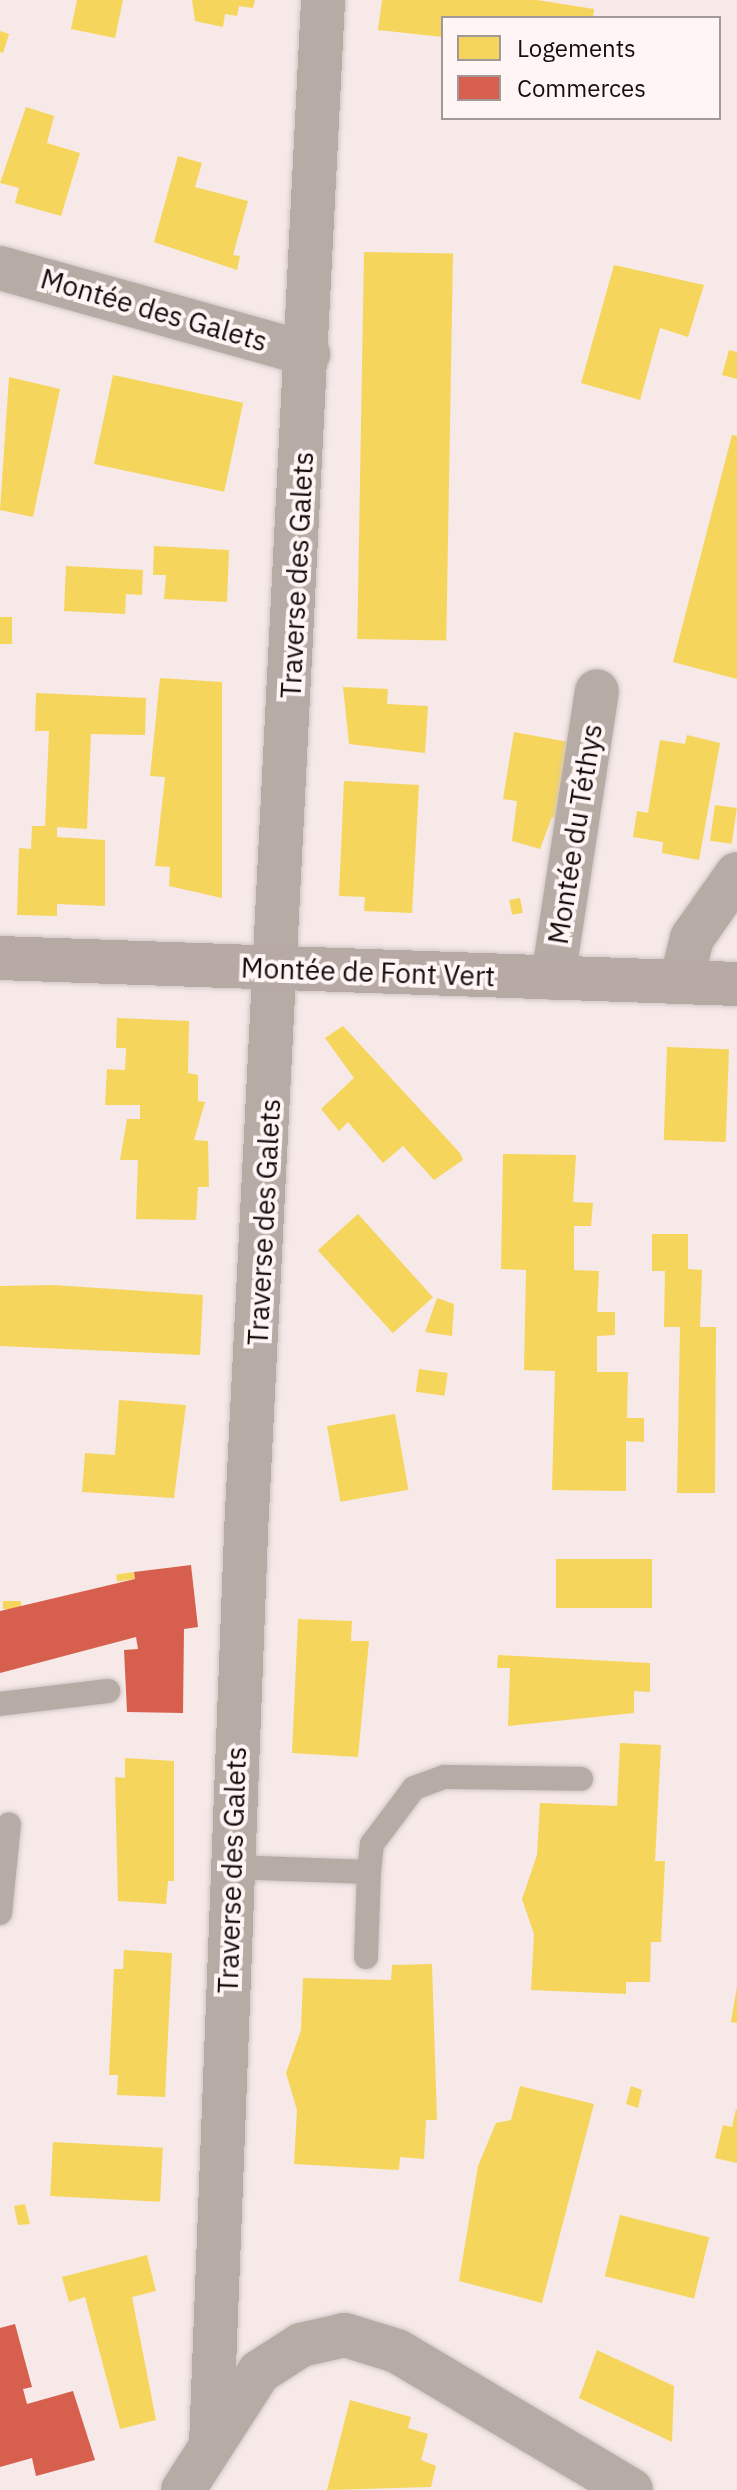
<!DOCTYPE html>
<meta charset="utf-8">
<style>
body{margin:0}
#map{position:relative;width:737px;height:2490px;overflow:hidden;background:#f6e9e7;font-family:"IBM Plex Sans",sans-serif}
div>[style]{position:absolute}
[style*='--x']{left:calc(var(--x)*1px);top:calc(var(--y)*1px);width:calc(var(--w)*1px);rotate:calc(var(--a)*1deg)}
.homes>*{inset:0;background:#f6d55c;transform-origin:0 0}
.shops>*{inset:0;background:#d6604d}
.roads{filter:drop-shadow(0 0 2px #d0c7c6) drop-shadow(0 0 2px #d0c7c6)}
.lane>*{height:24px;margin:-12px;padding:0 12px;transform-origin:12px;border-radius:12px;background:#b7aba6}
.street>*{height:44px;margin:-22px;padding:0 22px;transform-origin:22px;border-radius:22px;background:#b7aba6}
.secondary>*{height:44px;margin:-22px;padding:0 22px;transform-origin:22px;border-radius:22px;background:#b7a9a4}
span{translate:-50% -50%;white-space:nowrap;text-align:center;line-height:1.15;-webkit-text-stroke:8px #fff5f4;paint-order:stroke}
.street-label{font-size:28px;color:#150d0d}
.legend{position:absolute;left:441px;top:16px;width:280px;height:104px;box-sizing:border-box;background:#fff5f4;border:2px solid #a19898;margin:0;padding:10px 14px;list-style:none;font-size:24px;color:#150d0d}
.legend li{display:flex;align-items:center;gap:16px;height:40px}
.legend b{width:40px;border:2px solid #a19898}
</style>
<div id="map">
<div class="homes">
<i style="clip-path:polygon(77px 0,123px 0,115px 38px,71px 29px)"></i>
<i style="clip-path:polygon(192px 0,255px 0,253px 8px,239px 6px,237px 16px,225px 14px,223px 27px,195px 21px)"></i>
<i style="clip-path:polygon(382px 0,537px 0,594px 9px,593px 18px,443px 18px,443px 37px,378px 30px)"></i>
<i style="clip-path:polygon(0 31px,9px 34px,3px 53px,0 52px)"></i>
<i style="clip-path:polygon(26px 107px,54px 116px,47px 143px,80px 153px,61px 216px,15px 203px,19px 188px,0 183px)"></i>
<i style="clip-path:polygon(178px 156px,202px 163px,195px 187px,248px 201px,233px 255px,240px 256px,237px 270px,154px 242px)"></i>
<i style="left:364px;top:252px;width:89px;height:387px;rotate:1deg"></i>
<i style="clip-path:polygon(614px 265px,704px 285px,688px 337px,660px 328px,640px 400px,581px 383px)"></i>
<i style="clip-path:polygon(729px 350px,737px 352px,737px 379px,722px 375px)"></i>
<i style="left:113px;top:375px;width:133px;height:91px;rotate:12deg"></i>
<i style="clip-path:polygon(9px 377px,60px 389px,33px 517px,0 510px)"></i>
<i style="clip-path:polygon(732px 435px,737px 436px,737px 679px,673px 662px)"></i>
<i style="clip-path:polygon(154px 546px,229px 550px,227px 602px,164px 599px,166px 575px,153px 575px)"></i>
<i style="clip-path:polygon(66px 566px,143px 570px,142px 595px,126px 594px,125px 614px,64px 611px)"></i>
<i style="left:0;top:617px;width:12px;height:27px"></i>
<i style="clip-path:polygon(160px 678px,222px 682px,222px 898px,169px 886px,170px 867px,155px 866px,165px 777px,150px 776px)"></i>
<i style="clip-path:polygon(343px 687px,388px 689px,387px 704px,428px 706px,425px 753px,349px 744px)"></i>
<i style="clip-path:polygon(36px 693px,146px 698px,145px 735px,91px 734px,87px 829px,57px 827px,57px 837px,105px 840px,105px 906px,57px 904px,57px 916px,17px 915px,19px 848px,31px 849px,32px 826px,45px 826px,49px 731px,35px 731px)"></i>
<i style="clip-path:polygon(514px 732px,574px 743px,562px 819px,552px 817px,540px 849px,512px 841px,517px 801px,503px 799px)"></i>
<i style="clip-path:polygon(687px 735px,720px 743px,699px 860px,662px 853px,663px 842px,633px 837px,637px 811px,648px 813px,660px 740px,685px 744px)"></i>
<i style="clip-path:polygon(344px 781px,419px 785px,412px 913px,364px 911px,365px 897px,339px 896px)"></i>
<i style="left:715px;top:805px;width:22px;height:36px;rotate:8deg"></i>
<i style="left:520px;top:898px;width:15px;height:11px;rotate:79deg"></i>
<i style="clip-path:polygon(117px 1018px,189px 1021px,188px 1073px,198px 1075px,198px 1101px,205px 1102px,194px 1140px,208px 1141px,209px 1187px,198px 1187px,196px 1220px,136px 1219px,138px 1160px,120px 1160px,127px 1119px,140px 1119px,140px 1105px,105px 1105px,107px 1069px,125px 1070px,126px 1048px,116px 1048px)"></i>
<i style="clip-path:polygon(343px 1026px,460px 1153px,463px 1160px,434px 1180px,403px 1146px,383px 1163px,348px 1122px,339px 1131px,321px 1109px,354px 1078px,325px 1038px)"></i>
<i style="left:667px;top:1047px;width:62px;height:93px;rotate:2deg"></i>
<i style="clip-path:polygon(503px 1154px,576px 1155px,573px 1202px,593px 1203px,591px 1226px,574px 1226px,574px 1270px,599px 1271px,597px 1312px,615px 1312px,615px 1335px,597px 1336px,597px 1372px,628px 1372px,627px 1418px,644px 1418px,644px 1442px,626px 1441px,626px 1491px,552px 1490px,555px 1371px,524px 1370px,526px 1270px,501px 1269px)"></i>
<i style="left:358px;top:1214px;width:112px;height:54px;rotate:48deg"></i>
<i style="clip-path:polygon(652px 1234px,688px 1234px,688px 1269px,702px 1270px,700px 1327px,716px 1327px,715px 1493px,677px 1493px,680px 1327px,664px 1327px,665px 1271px,652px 1271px)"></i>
<i style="clip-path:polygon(53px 1285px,203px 1295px,200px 1355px,0 1346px,0 1286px)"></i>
<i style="clip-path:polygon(437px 1298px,454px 1304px,452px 1336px,425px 1332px)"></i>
<i style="left:419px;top:1369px;width:29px;height:23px;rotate:8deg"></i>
<i style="clip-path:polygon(119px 1400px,186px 1405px,174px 1498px,82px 1492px,85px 1453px,115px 1455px)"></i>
<i style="left:395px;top:1414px;width:77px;height:69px;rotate:80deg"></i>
<i style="left:556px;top:1559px;width:96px;height:49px"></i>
<i style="left:134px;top:1572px;width:7px;height:18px;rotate:82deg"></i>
<i style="left:21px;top:1601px;width:8px;height:18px;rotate:90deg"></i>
<i style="clip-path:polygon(298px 1619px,352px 1621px,351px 1641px,369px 1641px,358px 1757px,292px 1753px)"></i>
<i style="clip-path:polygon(498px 1655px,650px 1663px,650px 1692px,634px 1691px,634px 1713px,508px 1726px,510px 1668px,497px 1668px)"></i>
<i style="clip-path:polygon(620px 1743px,661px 1745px,655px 1861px,665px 1861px,661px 1942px,651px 1942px,650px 1982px,626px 1982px,626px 1994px,531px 1990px,534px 1934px,522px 1899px,537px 1855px,540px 1803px,617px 1806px)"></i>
<i style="clip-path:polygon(125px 1758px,174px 1761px,174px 1881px,168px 1881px,166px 1904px,118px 1901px,115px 1777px,125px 1778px)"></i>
<i style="clip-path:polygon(124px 1950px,172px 1953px,165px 2097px,117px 2095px,118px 2075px,109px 2075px,114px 1969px,123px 1969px)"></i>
<i style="clip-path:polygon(432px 1964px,437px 2120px,426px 2120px,424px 2159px,400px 2157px,399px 2170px,294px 2164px,297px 2110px,286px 2073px,301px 2030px,303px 1978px,391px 1980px,392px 1965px)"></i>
<i style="clip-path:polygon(737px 1986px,737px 2023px,731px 2022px)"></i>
<i style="clip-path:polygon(520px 2086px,594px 2104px,542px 2303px,459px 2281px,478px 2166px,496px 2123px,511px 2120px)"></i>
<i style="clip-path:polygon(631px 2086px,642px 2090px,638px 2108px,626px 2104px)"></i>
<i style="clip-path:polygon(736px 2109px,737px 2110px,737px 2163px,715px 2158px,723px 2125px,732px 2127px)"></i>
<i style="left:53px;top:2142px;width:110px;height:54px;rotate:3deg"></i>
<i style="clip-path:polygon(25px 2204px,30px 2224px,18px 2225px,14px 2206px)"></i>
<i style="left:620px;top:2215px;width:92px;height:63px;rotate:14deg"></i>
<i style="clip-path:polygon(147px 2255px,156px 2291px,132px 2297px,156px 2420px,120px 2429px,85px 2297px,69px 2302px,62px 2277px)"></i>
<i style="clip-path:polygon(597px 2350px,674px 2386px,672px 2442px,579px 2398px)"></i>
<i style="clip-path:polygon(350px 2400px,411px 2417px,408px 2428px,428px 2434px,421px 2460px,436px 2466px,431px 2487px,327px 2490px)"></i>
</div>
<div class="shops">
<i style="clip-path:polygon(191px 1565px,198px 1627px,184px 1629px,183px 1713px,127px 1712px,124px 1650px,138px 1649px,136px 1637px,0 1673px,0 1611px,135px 1579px,134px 1572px)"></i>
<i style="clip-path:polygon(15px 2324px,32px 2387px,23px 2389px,27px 2404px,73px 2391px,95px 2460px,36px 2476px,32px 2458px,0 2467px,0 2328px)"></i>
</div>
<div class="roads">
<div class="lane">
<i style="--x:0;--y:1704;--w:109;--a:-6.9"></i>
<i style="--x:231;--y:1867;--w:138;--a:2.1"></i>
<i style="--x:369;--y:1872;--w:28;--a:-84"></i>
<i style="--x:372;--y:1844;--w:70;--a:-53.1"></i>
<i style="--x:414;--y:1788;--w:32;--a:-20"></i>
<i style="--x:444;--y:1777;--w:137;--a:0.8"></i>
<i style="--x:0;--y:1913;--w:89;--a:-84.2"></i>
<i style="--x:366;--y:1957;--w:85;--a:-88"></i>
</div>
<div class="street">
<i style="--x:0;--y:268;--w:320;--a:15.6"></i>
<i style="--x:553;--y:978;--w:290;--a:-81.3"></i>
<i style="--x:681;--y:982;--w:45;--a:-76"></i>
<i style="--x:692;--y:938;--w:78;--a:-54.9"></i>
<i style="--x:211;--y:2445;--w:914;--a:-87.8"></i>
<i style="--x:246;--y:1532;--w:1534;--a:-87.12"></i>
<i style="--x:183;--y:2490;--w:140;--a:-57.2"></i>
<i style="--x:259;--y:2372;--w:50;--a:-32.7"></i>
<i style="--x:301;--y:2345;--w:45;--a:-12.8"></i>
<i style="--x:345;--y:2335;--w:54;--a:17.1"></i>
<i style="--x:397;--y:2351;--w:272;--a:30.7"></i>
</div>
<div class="secondary">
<i style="--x:0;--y:958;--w:737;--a:2.02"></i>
</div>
</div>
<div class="street-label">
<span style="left:154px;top:310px;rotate:16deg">Montée des Galets</span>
<span style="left:297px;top:575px;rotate:-87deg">Traverse des Galets</span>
<span style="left:575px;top:834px;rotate:-81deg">Montée du Téthys</span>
<span style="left:368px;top:972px;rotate:2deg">Montée de Font Vert</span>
<span style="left:264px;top:1222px;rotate:-87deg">Traverse des Galets</span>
<span style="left:232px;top:1870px;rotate:-88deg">Traverse des Galets</span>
</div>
<ul class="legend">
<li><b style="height:22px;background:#f6d55c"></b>Logements</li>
<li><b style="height:22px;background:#d6604d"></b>Commerces</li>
</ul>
</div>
